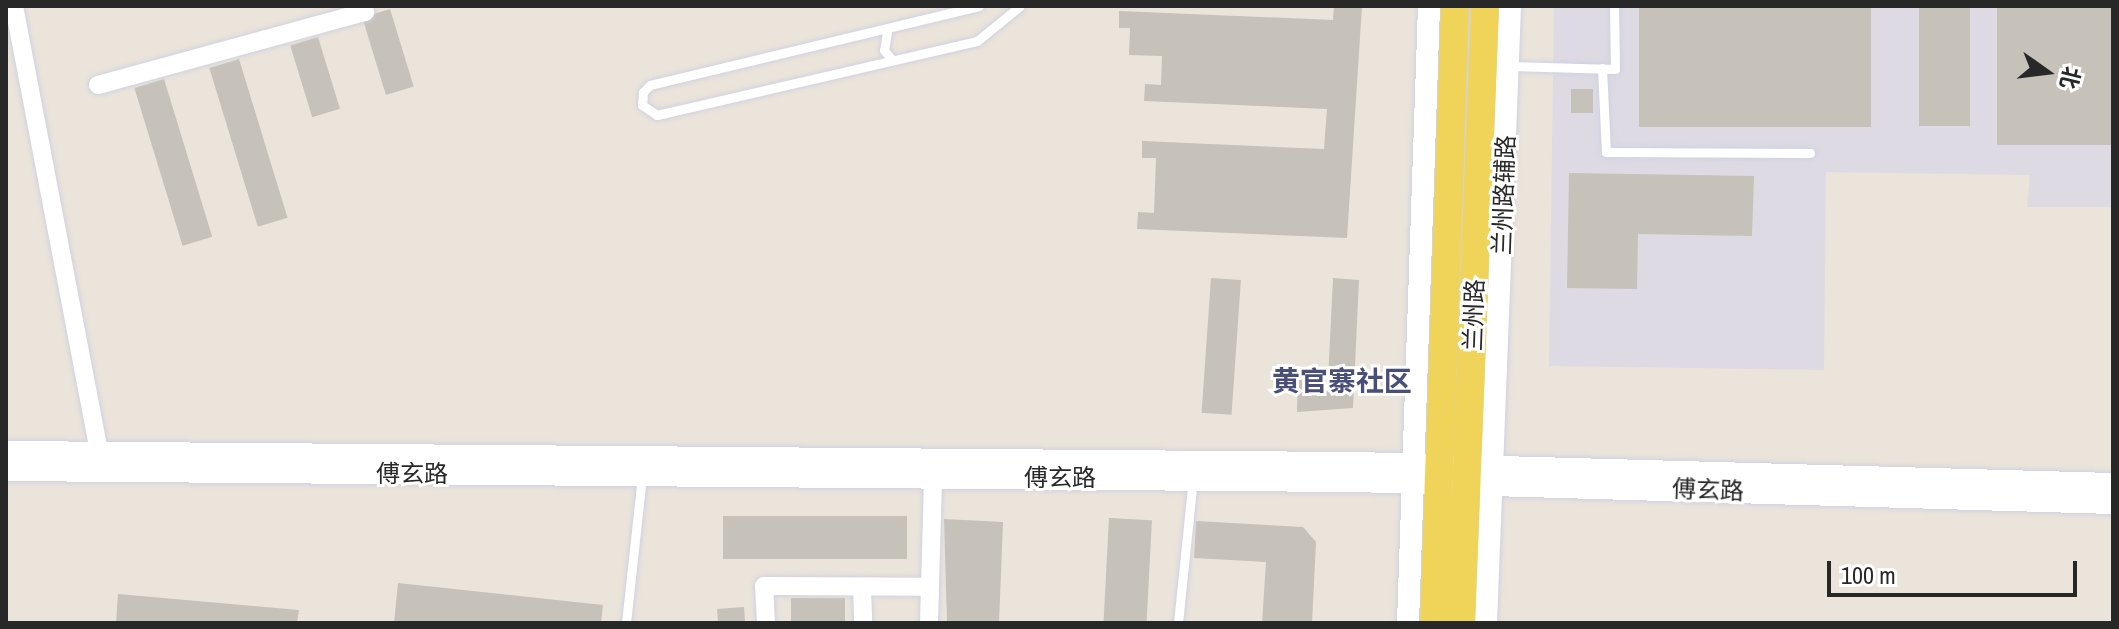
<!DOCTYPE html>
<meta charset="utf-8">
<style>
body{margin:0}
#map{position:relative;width:2119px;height:629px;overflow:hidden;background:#ebe4da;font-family:"Archivo Narrow","Noto Sans SC",sans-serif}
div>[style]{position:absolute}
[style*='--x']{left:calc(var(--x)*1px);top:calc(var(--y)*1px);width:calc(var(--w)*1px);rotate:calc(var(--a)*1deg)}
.industrial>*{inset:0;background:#dddae3}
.building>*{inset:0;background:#c6c1b9;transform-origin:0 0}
.roads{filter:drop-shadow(0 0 2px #cfd2e1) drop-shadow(0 0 2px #cfd2e1)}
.service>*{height:9px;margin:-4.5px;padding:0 4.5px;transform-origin:4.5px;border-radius:4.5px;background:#fff}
.minor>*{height:18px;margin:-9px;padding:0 9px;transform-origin:9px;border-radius:9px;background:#fff}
.tertiary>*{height:22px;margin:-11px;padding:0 11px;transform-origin:11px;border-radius:11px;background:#fff}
.primary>*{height:28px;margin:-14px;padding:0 14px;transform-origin:14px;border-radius:14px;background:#f0d45a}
span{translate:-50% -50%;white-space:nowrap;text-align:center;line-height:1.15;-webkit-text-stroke:6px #fff;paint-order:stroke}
.street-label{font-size:24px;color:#282828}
.quarter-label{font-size:28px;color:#494f78;font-weight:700}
.frame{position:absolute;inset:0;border:8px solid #282828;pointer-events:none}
.north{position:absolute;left:2007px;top:32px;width:80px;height:80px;-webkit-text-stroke:6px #fff;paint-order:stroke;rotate:104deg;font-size:22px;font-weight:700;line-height:32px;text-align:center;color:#282828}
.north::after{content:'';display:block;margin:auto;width:28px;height:36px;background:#282828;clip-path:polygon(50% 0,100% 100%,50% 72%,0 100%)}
.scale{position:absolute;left:1827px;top:561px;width:250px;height:36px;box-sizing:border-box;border:4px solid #282828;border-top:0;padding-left:10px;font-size:24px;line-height:28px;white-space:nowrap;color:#282828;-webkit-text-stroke:6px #fff;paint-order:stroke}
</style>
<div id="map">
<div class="industrial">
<i style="clip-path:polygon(1554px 6px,2113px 6px,2113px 207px,2027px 207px,2030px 175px,1826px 172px,1824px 370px,1549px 366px)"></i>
</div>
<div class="building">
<i style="clip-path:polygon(1334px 6px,1362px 6px,1347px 238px,1137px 229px,1138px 212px,1154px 213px,1156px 158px,1142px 158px,1142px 141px,1324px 149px,1327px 109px,1144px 101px,1145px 84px,1161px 85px,1162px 56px,1129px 55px,1130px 28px,1119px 28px,1119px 11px,1333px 20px)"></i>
<i style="left:1639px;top:6px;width:232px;height:121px"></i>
<i style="left:1919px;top:6px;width:51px;height:120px"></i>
<i style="left:1997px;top:6px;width:116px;height:139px"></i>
<i style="left:390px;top:9px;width:81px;height:29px;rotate:73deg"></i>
<i style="left:318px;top:37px;width:75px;height:29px;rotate:73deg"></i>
<i style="left:239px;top:59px;width:166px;height:31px;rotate:73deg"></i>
<i style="left:164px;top:79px;width:165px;height:31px;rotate:73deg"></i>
<i style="left:1571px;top:89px;width:22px;height:24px"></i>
<i style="clip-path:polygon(1569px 173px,1754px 176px,1752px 236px,1638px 234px,1637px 289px,1567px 288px)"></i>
<i style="left:1211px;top:278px;width:30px;height:135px;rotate:4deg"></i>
<i style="clip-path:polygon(1333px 278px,1359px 280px,1353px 408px,1297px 412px,1298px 379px,1328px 380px)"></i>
<i style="left:723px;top:516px;width:184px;height:43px"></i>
<i style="left:1109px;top:518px;width:43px;height:105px;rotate:3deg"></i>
<i style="clip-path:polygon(944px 519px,1003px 522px,999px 623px,947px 623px)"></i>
<i style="clip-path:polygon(1196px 521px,1303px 527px,1316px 542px,1312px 623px,1262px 623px,1266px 562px,1194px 558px)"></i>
<i style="clip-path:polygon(398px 583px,603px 605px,601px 623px,394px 623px)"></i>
<i style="clip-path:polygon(118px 594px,299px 610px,297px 623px,116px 623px)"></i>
<i style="left:791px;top:598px;width:54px;height:25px"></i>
<i style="left:744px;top:607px;width:16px;height:27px;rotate:86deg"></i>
</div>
<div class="roads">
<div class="service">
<i style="--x:979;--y:6;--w:338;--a:166.5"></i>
<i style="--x:650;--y:85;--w:10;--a:135"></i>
<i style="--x:643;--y:92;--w:13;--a:94"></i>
<i style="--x:642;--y:105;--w:18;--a:34"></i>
<i style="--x:657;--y:115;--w:328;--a:-13"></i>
<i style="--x:977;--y:41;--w:55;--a:-39.1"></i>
<i style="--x:887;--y:32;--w:18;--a:99"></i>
<i style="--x:884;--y:50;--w:13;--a:51"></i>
<i style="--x:1510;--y:66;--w:105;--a:1.6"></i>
<i style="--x:1615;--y:69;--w:63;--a:-90.9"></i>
<i style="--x:1602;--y:68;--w:84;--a:87.3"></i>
<i style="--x:1606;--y:152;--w:204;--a:0.3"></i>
<i style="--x:626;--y:623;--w:149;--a:-83.8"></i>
<i style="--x:1178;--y:623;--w:145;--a:-84.1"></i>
</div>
<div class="minor">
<i style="--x:14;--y:6;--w:455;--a:79.2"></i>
<i style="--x:98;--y:85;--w:277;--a:-15.3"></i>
<i style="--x:365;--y:12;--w:6;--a:-108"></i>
<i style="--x:862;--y:587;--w:36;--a:88"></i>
<i style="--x:766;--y:623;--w:37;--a:-93"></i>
<i style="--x:764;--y:586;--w:164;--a:0.3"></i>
<i style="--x:929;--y:623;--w:146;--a:-88.4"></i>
</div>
<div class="tertiary">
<i style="--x:6;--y:452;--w:1350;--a:0.47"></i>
<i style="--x:1356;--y:463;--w:757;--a:1.59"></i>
<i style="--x:6;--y:470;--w:1348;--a:0.47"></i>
<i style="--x:1354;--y:481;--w:759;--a:1.66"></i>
<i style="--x:1408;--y:623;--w:617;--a:-88.05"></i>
<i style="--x:1486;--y:623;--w:617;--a:-87.77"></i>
</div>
<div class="primary">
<i style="--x:1434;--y:623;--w:617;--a:-88.05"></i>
<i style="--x:1461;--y:623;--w:617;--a:-87.77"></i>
</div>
</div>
<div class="street-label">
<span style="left:1504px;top:195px;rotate:-88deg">兰州路辅路</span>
<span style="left:1474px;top:315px;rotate:-88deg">兰州路</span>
<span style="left:412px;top:474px">傅玄路</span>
<span style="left:1060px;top:478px">傅玄路</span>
<span style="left:1708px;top:490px;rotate:2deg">傅玄路</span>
</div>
<div class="quarter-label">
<span style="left:1342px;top:381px">黄官寨社区</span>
</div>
<div class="frame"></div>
<div class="north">北</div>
<div class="scale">100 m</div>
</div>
